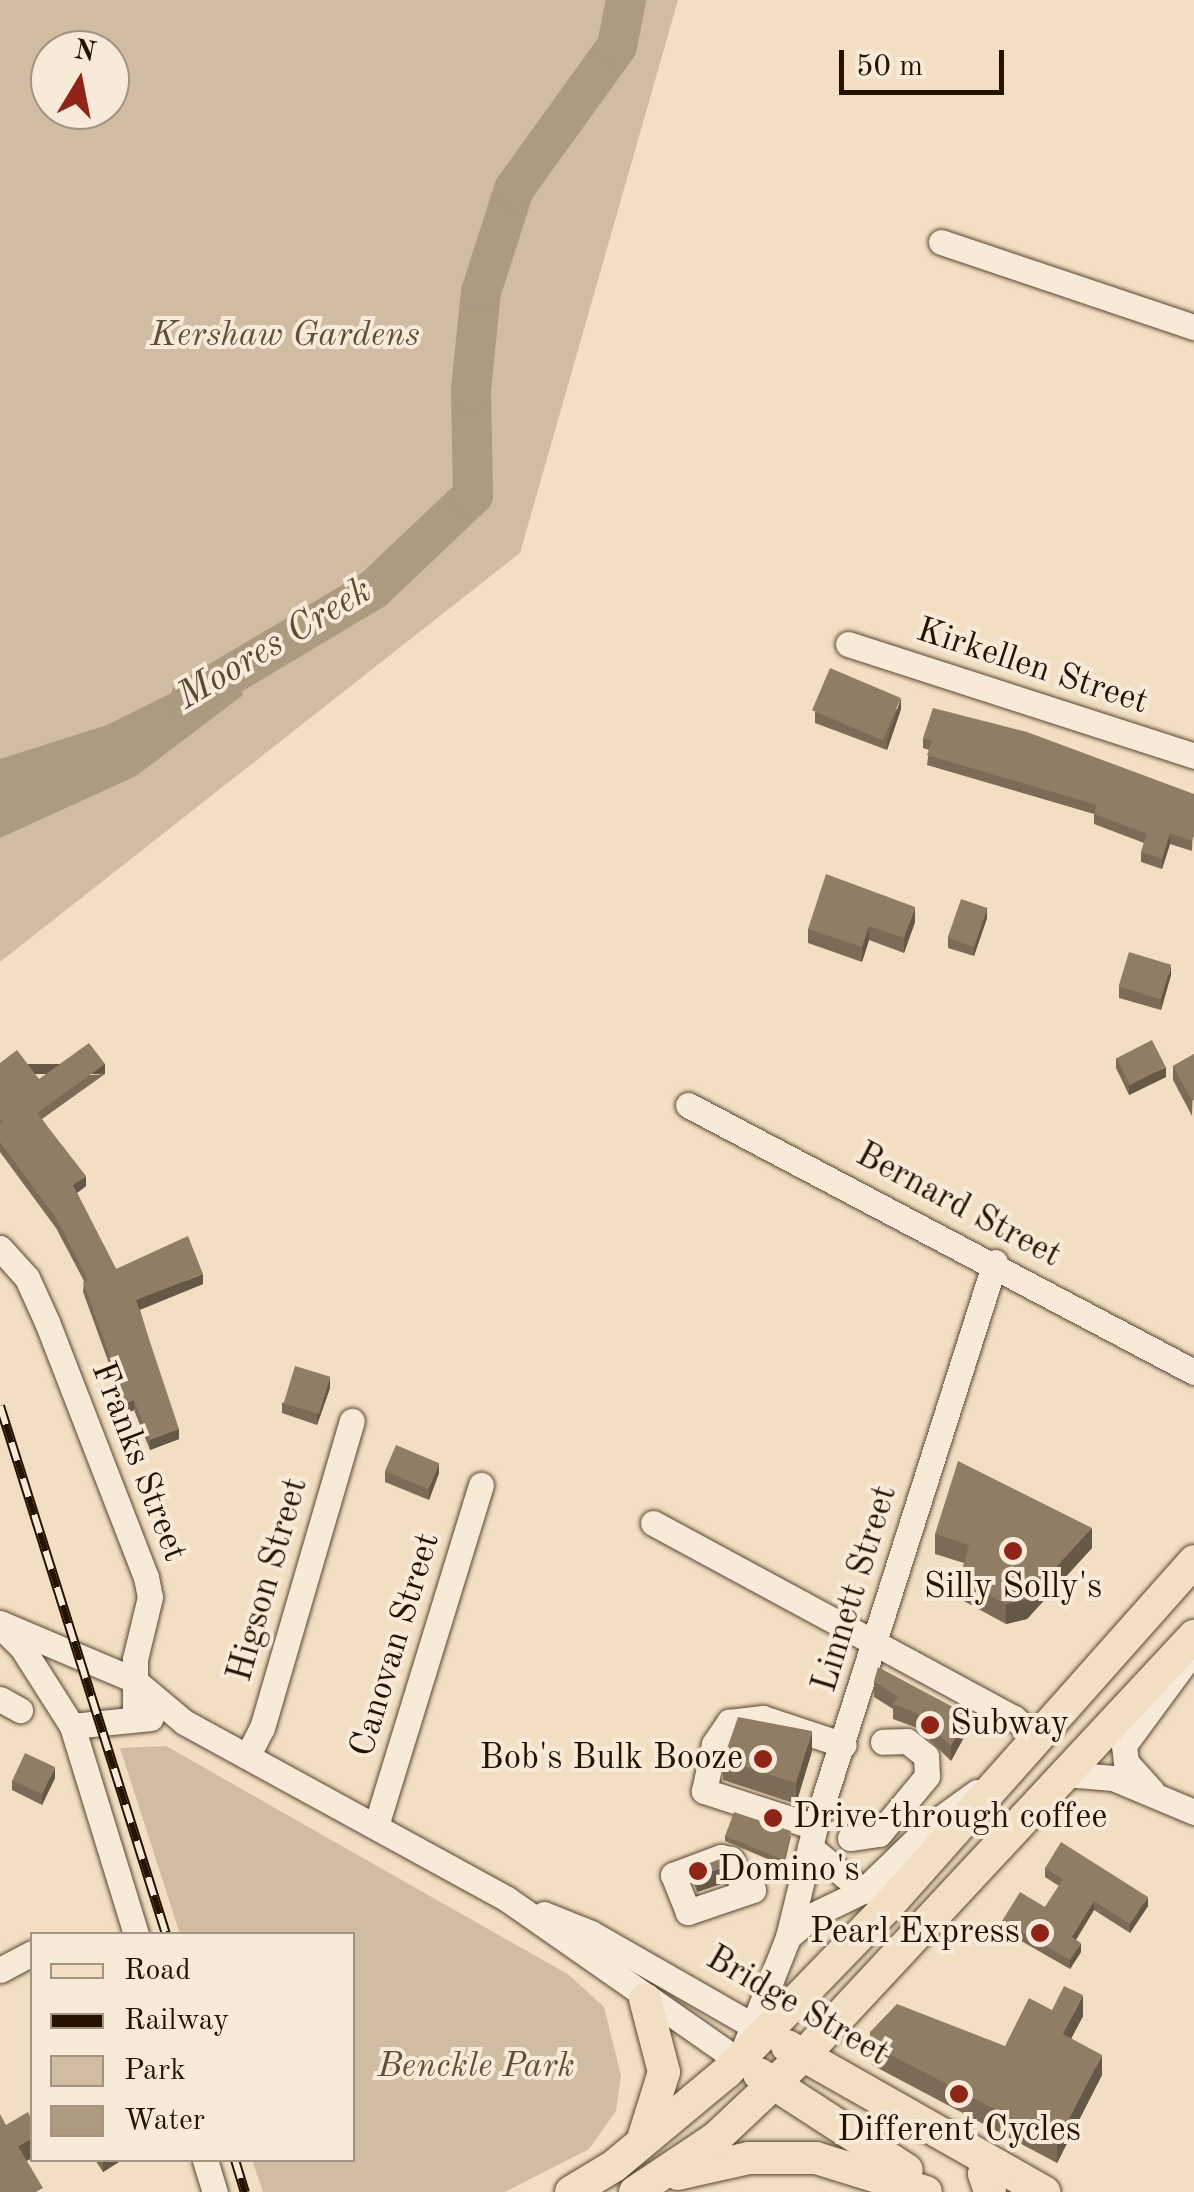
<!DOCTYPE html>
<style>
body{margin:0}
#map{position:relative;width:1194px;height:2192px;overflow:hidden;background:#f2dfc3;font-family:"Old Standard TT",serif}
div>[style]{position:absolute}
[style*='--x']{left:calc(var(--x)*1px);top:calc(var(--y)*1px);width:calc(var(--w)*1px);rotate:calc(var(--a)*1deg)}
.green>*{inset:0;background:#cfbca2}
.water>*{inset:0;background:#ac9a81}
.river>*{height:40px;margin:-20px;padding:0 20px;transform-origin:20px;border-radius:20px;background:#ac9a81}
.roads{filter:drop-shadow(0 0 2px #584631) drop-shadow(0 0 2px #584631)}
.minor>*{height:25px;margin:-12.5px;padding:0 12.5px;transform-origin:12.5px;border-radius:12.5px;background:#f7ead8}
.major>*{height:32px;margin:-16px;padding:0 16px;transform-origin:16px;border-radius:16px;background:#f2dfc3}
.rail>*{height:10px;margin-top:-5px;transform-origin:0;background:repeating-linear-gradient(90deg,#f7ead8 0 19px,#251300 0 38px);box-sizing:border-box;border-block:2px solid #251300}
.wall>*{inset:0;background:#7c6c57}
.shaded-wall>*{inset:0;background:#655847;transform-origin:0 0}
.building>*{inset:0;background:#907d65;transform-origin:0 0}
.dots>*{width:28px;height:28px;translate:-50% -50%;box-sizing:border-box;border:5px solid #f7ead8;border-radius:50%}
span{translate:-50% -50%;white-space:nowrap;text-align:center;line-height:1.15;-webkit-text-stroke:8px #f7ead8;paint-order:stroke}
.park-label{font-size:35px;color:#604e39;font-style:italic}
.street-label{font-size:35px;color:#251300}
.poi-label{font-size:35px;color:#251300}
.left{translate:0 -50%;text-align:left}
.right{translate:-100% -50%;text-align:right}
.water-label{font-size:38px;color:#5b4934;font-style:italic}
.legend{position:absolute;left:30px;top:1932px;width:325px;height:230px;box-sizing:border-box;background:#f7ead8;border:2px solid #a39482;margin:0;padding:12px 18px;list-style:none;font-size:30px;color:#251300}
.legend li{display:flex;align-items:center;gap:20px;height:50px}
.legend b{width:50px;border:2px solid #a39482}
.north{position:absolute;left:30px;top:30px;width:100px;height:100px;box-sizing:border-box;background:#f7ead8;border:2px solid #a39482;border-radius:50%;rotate:10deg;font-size:28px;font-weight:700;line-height:40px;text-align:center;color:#251300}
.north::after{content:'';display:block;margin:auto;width:35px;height:45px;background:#8f2418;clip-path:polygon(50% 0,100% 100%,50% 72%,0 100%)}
.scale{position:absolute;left:839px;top:50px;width:165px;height:45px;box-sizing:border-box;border:5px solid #251300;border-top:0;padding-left:12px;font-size:30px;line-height:35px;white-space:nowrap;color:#251300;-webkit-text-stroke:8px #f7ead8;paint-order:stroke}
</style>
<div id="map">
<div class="green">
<i style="clip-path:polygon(evenodd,0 0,678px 0,520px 553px,0 962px,0 0,50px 50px,110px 50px,110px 110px,50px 110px,50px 50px)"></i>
<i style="clip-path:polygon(166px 1746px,569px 1975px,604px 2007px,621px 2075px,616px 2111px,589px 2149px,505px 2192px,263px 2192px,252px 2160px,352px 2160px,352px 1934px,180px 1934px,120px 1748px)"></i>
</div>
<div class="water">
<i style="clip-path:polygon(234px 662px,243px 695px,136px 776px,0 838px,0 759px,107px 725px)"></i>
</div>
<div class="river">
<i style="--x:190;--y:699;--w:213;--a:-30.8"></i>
<i style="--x:373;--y:590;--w:138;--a:-43.5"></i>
<i style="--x:473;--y:495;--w:105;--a:-91.1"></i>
<i style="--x:471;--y:390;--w:99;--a:-84.2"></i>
<i style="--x:481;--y:292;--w:108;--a:-72.2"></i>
<i style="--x:514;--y:189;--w:176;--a:-54.2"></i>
<i style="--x:617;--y:46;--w:47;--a:-78.9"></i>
</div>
<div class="roads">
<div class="minor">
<i style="--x:941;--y:242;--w:267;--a:18.6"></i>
<i style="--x:848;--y:644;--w:364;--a:17.9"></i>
<i style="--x:688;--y:1105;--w:572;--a:27.82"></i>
<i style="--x:0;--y:1248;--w:40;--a:48"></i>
<i style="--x:27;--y:1278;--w:48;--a:65.6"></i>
<i style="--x:47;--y:1322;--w:274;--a:68.8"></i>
<i style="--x:146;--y:1577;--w:20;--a:79"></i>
<i style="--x:150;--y:1597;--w:64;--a:103.6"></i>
<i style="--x:135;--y:1659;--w:57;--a:90"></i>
<i style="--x:653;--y:1523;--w:410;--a:28.4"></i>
<i style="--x:1014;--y:1718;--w:28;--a:42"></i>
<i style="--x:0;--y:1623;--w:146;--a:23"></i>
<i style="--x:134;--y:1680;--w:65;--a:40"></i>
<i style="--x:184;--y:1722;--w:368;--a:28.7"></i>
<i style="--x:507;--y:1899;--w:283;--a:34.9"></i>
<i style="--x:739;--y:2061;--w:133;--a:-68.4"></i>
<i style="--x:788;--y:1937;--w:35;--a:-40"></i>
<i style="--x:815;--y:1914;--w:53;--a:-25.6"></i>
<i style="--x:863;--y:1891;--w:93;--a:-44.1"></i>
<i style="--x:930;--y:1826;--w:58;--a:-35.9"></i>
<i style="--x:1;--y:1627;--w:28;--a:44"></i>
<i style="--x:21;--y:1646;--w:95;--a:57.5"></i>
<i style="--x:72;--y:1726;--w:218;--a:72.9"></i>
<i style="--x:0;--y:1699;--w:23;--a:29"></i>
<i style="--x:72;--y:1726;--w:79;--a:-5.8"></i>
<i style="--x:248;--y:1755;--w:30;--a:-63"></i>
<i style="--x:262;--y:1728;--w:320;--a:-73.7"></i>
<i style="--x:1065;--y:1774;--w:48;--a:4.8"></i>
<i style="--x:1113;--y:1778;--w:88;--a:22.8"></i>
<i style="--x:1152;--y:1791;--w:39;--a:-132"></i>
<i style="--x:1126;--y:1762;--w:17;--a:-97"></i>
<i style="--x:1124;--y:1745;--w:113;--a:-53.6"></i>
<i style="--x:376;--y:1826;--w:357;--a:-72.9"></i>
<i style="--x:815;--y:1827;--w:117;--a:-162"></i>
<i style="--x:704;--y:1791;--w:48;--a:-78"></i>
<i style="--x:714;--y:1744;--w:27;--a:-56"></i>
<i style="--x:729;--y:1722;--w:34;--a:-7"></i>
<i style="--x:763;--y:1718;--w:85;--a:18.4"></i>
<i style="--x:850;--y:1838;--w:29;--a:-8"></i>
<i style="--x:879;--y:1834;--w:75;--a:-50.4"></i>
<i style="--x:927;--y:1776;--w:20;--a:-93"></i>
<i style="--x:926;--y:1756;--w:24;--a:-142"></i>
<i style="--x:907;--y:1741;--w:24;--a:178"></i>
<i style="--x:810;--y:1847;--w:69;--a:39.7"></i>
<i style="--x:721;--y:1857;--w:10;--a:11"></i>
<i style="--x:731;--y:1859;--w:33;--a:67"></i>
<i style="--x:744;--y:1889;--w:9;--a:6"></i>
<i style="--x:753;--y:1890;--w:69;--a:161.3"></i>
<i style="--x:688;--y:1912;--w:40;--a:-112"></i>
<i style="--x:673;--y:1875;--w:51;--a:-20.6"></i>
<i style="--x:544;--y:1914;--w:51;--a:22"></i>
<i style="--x:591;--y:1933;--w:199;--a:29.8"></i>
<i style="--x:788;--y:1937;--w:113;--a:-76.2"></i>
<i style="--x:815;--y:1827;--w:593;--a:-72.33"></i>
<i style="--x:0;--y:1970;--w:36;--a:-28"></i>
<i style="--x:205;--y:2160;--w:34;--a:73"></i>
</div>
<div class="major">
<i style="--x:787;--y:2046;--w:296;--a:29.6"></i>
<i style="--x:759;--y:2074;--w:176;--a:33"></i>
<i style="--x:643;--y:2139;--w:70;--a:-72.6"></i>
<i style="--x:664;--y:2072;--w:75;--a:-104.6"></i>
<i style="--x:678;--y:2174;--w:73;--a:-12.7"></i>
<i style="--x:749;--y:2158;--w:67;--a:0"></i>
<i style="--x:816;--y:2158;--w:115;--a:17.2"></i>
<i style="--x:571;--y:2192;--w:50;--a:-31.2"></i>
<i style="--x:614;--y:2166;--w:147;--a:-39.8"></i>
<i style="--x:727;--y:2072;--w:231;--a:-45.9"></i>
<i style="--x:888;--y:1906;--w:461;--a:-48.4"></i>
<i style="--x:635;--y:2192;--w:97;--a:-33.7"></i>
<i style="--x:716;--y:2138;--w:120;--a:-43.3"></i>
<i style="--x:803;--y:2056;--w:574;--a:-47.05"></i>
<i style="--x:990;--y:2192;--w:19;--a:-108"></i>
<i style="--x:984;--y:2174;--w:21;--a:-8"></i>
</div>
</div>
<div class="rail">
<i style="--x:0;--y:1406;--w:553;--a:72.55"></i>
<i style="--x:235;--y:2160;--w:34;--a:73"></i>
</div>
<div class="wall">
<i style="clip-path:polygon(72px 110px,102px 110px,95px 123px)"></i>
<i style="clip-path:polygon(901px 709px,887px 750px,815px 723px,815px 712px)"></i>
<i style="clip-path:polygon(923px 738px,1194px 794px,1192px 851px,1170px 844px,1162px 869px,1141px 862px,1141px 852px,1144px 843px,1094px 824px,1094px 814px,927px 765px,929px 750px,923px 748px)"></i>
<i style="clip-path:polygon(987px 918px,974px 956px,948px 948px,948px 938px)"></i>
<i style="clip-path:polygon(915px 922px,904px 953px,869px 940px,862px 962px,808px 943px,808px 929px)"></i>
<i style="clip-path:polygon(1171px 975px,1161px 1010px,1119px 998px,1119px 987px)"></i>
<i style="clip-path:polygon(1194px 1054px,1192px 1116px,1173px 1080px,1173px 1066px)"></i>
<i style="clip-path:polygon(1116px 1058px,1166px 1077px,1129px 1095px,1116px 1068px)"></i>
<i style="clip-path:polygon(0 1063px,39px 1079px,105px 1074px,42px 1119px,86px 1186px,77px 1193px,116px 1269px,203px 1284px,140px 1310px,179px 1439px,150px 1450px,134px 1410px,127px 1413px,83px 1292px,84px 1281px,56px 1228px,0 1152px)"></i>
<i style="clip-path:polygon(330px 1388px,317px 1425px,282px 1413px,282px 1403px)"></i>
<i style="clip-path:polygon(385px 1471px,439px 1473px,429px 1500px,385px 1482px)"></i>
<i style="clip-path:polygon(935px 1534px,1092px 1548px,1027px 1619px,1006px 1624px,960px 1599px,960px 1579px,964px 1563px,935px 1554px)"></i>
<i style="clip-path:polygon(874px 1681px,968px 1730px,951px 1761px,917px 1728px,893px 1719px,893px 1709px,874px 1697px)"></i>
<i style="clip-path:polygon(812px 1751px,796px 1804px,723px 1780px,723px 1760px)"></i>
<i style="clip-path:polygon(55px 1778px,42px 1805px,12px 1790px,12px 1780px)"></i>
<i style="clip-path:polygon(725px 1836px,791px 1836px,784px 1866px,725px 1841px)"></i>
<i style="clip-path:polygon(1045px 1868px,1148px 1906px,1130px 1933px,1094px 1910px,1076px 1940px,1081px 1952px,1070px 1969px,1002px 1930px,1002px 1921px,1045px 1907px,1059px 1886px,1045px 1877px)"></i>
<i style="clip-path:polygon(694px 1869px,724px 1883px,697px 1892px,694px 1884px)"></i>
<i style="clip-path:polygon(1052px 2010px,1083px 2016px,1071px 2039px,1102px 2075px,1057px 2163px,872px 2065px,870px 2052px,870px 2032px,1005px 2046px)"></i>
<i style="clip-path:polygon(95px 2160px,122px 2160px,103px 2172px)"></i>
</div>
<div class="shaded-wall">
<i style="clip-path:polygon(96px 110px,102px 110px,95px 123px,95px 112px)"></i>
<i style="clip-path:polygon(901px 698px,901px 709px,887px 750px,887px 740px)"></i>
<i style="clip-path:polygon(1170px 833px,1170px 844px,1162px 869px,1162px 859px)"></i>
<i style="clip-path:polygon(915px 907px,915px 922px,904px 953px,904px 938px)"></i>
<i style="clip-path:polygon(987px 908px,987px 918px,974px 956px,974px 946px)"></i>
<i style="clip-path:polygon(869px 926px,869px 940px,862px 962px,862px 947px)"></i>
<i style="clip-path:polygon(1171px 965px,1171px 975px,1161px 1010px,1161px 1000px)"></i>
<i style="left:105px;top:1064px;width:10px;height:84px;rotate:90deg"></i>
<i style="clip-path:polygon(1166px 1067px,1166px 1077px,1129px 1095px,1129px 1084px)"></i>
<i style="clip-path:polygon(86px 1176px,86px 1186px,73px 1196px,73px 1185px)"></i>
<i style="clip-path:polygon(203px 1274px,203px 1284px,136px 1311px,136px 1300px)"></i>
<i style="clip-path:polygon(330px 1377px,330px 1388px,317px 1425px,317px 1414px)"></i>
<i style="clip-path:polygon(134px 1400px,134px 1410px,127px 1413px,127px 1403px)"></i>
<i style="clip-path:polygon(179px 1429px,179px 1439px,150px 1450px,150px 1440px)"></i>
<i style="clip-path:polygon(439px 1463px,439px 1473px,429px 1500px,429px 1489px)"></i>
<i style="clip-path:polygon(1092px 1528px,1092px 1548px,1027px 1619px,1006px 1624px,1006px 1604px)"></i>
<i style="clip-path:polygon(968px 1715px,968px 1730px,951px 1761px,951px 1746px)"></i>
<i style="clip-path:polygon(812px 1731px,812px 1751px,796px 1804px,796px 1783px)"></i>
<i style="clip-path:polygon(55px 1767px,55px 1778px,42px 1805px,42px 1794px)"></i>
<i style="clip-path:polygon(724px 1867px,724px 1883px,697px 1892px,697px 1876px)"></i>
<i style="clip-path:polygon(1148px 1897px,1148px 1906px,1130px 1933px,1130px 1924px)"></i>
<i style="clip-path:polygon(1094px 1901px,1094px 1910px,1072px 1946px,1072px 1937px)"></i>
<i style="clip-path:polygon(1081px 1943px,1081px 1952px,1070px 1969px,1070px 1960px)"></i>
<i style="clip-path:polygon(1083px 1995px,1083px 2016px,1063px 2054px,1063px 2034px)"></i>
<i style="clip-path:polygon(1102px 2055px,1102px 2075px,1057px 2163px,1057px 2142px)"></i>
<i style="clip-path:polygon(32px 2138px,32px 2158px,18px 2166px,18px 2146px)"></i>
<i style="clip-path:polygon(107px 2160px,122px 2160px,103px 2172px,103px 2162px)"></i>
</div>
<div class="building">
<i style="left:830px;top:668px;width:77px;height:46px;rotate:23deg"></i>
<i style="clip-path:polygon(933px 708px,1027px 732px,1194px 794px,1194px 836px,1192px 841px,1170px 833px,1162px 859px,1141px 852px,1147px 834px,1094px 814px,1097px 805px,927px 755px,932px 741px,923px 738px)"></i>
<i style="clip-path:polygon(826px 874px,915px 907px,904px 938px,869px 926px,862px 947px,808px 929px)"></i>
<i style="left:961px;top:899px;width:28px;height:41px;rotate:19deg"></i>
<i style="left:1129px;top:952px;width:44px;height:36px;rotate:17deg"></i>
<i style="left:1152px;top:1040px;width:30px;height:40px;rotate:63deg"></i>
<i style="clip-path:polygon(89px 1043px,105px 1064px,37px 1113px,86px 1176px,73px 1185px,116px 1269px,188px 1236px,203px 1274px,136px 1300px,179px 1429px,150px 1440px,134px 1400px,127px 1403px,83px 1282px,88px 1280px,56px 1218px,0 1142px,0 1124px,3px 1122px,0 1119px,0 1063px,17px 1050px,39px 1079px)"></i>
<i style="clip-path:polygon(1194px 1054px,1194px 1100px,1192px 1101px,1173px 1066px)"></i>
<i style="left:295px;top:1366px;width:37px;height:39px;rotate:17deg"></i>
<i style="left:396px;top:1445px;width:47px;height:28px;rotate:23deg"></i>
<i style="clip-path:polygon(958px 1461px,1092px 1528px,1027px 1599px,1006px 1604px,960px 1579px,969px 1545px,935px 1534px)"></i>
<i style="clip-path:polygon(878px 1667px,968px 1715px,951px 1746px,917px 1713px,893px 1704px,898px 1697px,874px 1681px)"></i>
<i style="clip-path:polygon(738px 1717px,812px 1731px,796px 1783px,723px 1760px)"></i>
<i style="left:25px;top:1753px;width:33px;height:30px;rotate:25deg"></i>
<i style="clip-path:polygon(734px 1812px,791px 1831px,784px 1860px,725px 1836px)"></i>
<i style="clip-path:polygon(1061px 1842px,1148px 1897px,1130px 1924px,1094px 1901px,1072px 1937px,1081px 1943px,1070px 1960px,1002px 1921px,1020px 1892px,1045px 1907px,1063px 1879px,1045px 1868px)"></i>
<i style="clip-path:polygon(720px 1859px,724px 1867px,697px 1876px,694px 1869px)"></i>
<i style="clip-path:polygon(1064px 1986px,1083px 1995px,1063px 2034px,1102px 2055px,1057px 2142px,872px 2045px,870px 2032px,897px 2004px,1005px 2046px,1029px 1998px,1052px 2010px)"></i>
<i style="clip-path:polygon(28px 2112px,32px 2121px,32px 2138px,18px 2146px,43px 2188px,36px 2192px,0 2192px,0 2114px,6px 2125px)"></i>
</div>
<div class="dots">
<i style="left:1013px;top:1551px;background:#8f2418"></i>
<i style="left:930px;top:1725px;background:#8f2418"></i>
<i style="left:763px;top:1759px;background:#8f2418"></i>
<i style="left:773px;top:1818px;background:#8f2418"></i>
<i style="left:698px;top:1871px;background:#8f2418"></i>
<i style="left:1040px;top:1933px;background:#8f2418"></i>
<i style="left:959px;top:2094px;background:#8f2418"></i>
</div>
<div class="park-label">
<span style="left:285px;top:336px">Kershaw Gardens</span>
<span style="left:476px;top:2067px">Benckle Park</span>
</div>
<div class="street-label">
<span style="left:1032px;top:667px;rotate:18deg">Kirkellen Street</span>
<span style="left:958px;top:1206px;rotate:28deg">Bernard Street</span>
<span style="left:138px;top:1462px;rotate:69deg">Franks Street</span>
<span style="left:269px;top:1580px;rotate:-74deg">Higson Street</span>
<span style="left:856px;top:1589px;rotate:-73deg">Linnett Street</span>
<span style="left:396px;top:1645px;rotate:-73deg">Canovan Street</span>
<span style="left:797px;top:2007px;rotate:30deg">Bridge Street</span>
</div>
<div class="poi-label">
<span style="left:1013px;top:1588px">Silly Solly's</span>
<span class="left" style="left:950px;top:1725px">Subway</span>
<span class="right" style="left:743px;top:1759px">Bob's Bulk Booze</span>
<span class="left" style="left:793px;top:1818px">Drive-through coffee</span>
<span class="left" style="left:718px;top:1871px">Domino's</span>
<span class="right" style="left:1020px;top:1933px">Pearl Express</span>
<span style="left:959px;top:2131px">Different Cycles</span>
</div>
<div class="water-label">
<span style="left:275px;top:645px;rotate:-31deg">Moores Creek</span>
</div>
<ul class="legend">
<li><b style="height:12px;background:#f2dfc3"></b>Road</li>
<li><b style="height:12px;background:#251300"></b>Railway</li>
<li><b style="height:28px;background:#cfbca2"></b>Park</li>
<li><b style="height:28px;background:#ac9a81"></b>Water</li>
</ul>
<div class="north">N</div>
<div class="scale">50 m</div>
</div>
